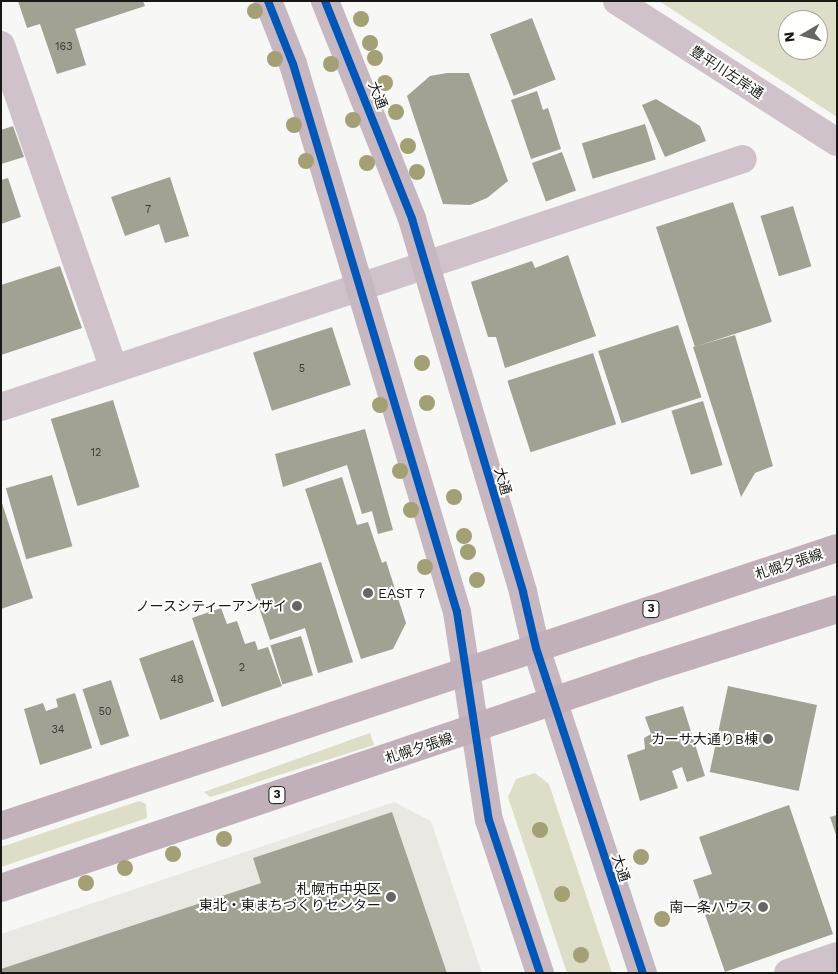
<!DOCTYPE html>
<meta charset="utf-8">
<style>
body{margin:0}
#map{position:relative;width:838px;height:974px;overflow:hidden;background:#f7f7f6;font-family:"Work Sans","Noto Sans JP",sans-serif}
div>[style]{position:absolute}
[style*='--x']{left:calc(var(--x)*1px);top:calc(var(--y)*1px);width:calc(var(--w)*1px);rotate:calc(var(--a)*1deg)}
.built>*{inset:0;background:#e9e8e3}
.green>*{inset:0;background:#deddc7}
.building>*{inset:0;background:#a1a194;transform-origin:0 0}
.street>*{height:28px;margin:-14px;padding:0 14px;transform-origin:14px;border-radius:14px;background:#cfc2cb}
.secondary>*{height:28px;margin:-14px;padding:0 14px;transform-origin:14px;border-radius:14px;background:#c7b7c1}
.primary>*{height:28px;margin:-14px;padding:0 14px;transform-origin:14px;border-radius:14px;background:#c1afba}
.cycleway>*{height:8px;margin:-4px;padding:0 4px;transform-origin:4px;border-radius:4px;background:#0057b8}
.trees>*{width:16px;height:16px;margin:-8px;border-radius:50%;background:#a3a075}
.dots>*{width:14px;height:14px;translate:-50% -50%;box-sizing:border-box;border:2px solid #fffffe;border-radius:50%}
span{translate:-50% -50%;white-space:nowrap;text-align:center;line-height:1.15;-webkit-text-stroke:4px #fffffe;paint-order:stroke}
.number-label{font-size:11px;color:#3a3a36}
.number-label span{-webkit-text-stroke-width:0}
.shield-label span{padding:1px 4px;background:#fffffe;border:1px solid;border-radius:4px;-webkit-text-stroke-width:0}
.shield-label{font-size:12px;color:#181817;font-weight:700}
.street-label{font-size:14px;color:#181817}
.poi-label{font-size:14px;color:#181817}
.left{translate:0 -50%;text-align:left}
.right{translate:-100% -50%;text-align:right}
.frame{position:absolute;inset:0;border:2px solid #181817;pointer-events:none}
.north{position:absolute;left:778px;top:10px;width:50px;height:50px;box-sizing:border-box;background:#fffffe;border:1px solid #a3a3a2;border-radius:50%;rotate:262deg;font-size:14px;font-weight:700;line-height:20px;text-align:center;color:#181817}
.north::after{content:'';display:block;margin:auto;width:18px;height:22px;background:#666665;clip-path:polygon(50% 0,100% 100%,50% 72%,0 100%)}
</style>
<div id="map">
<div class="built">
<i style="clip-path:polygon(394px 802px,431px 821px,482px 973px,1px 973px,1px 934px)"></i>
</div>
<div class="green">
<i style="clip-path:polygon(evenodd,659px 1px,837px 1px,837px 117px,659px 1px,788px 20px,818px 20px,818px 50px,788px 50px,788px 20px)"></i>
<i style="clip-path:polygon(370px 733px,374px 745px,210px 797px,204px 792px)"></i>
<i style="clip-path:polygon(535px 773px,549px 784px,612px 973px,567px 973px,508px 797px,516px 779px)"></i>
<i style="clip-path:polygon(139px 801px,146px 804px,147px 818px,1px 867px,1px 847px)"></i>
</div>
<div class="building">
<i style="clip-path:polygon(18px 1px,143px 1px,145px 6px,75px 29px,86px 65px,57px 74px,40px 24px,27px 28px)"></i>
<i style="left:532px;top:18px;width:66px;height:45px;rotate:69deg"></i>
<i style="clip-path:polygon(447px 73px,469px 73px,508px 181px,487px 198px,470px 205px,443px 204px,407px 96px,430px 76px)"></i>
<i style="clip-path:polygon(537px 91px,543px 110px,548px 108px,561px 149px,531px 159px,511px 100px)"></i>
<i style="clip-path:polygon(656px 99px,700px 126px,706px 141px,665px 157px,642px 105px)"></i>
<i style="left:645px;top:124px;width:37px;height:66px;rotate:73deg"></i>
<i style="clip-path:polygon(13px 126px,24px 157px,1px 164px,1px 130px)"></i>
<i style="left:562px;top:152px;width:41px;height:32px;rotate:70deg"></i>
<i style="clip-path:polygon(170px 177px,189px 236px,165px 243px,159px 224px,125px 236px,111px 197px)"></i>
<i style="clip-path:polygon(8px 178px,21px 217px,1px 224px,1px 180px)"></i>
<i style="left:733px;top:202px;width:126px;height:81px;rotate:72deg"></i>
<i style="left:793px;top:206px;width:63px;height:34px;rotate:73deg"></i>
<i style="clip-path:polygon(568px 255px,596px 336px,505px 368px,496px 337px,488px 337px,471px 282px,532px 261px,535px 268px)"></i>
<i style="clip-path:polygon(60px 266px,82px 328px,1px 355px,1px 285px)"></i>
<i style="left:678px;top:325px;width:76px;height:84px;rotate:72deg"></i>
<i style="left:332px;top:327px;width:61px;height:83px;rotate:72deg"></i>
<i style="clip-path:polygon(735px 335px,773px 466px,755px 473px,741px 497px,693px 347px)"></i>
<i style="left:593px;top:353px;width:75px;height:90px;rotate:72deg"></i>
<i style="left:113px;top:400px;width:91px;height:65px;rotate:73deg"></i>
<i style="left:703px;top:401px;width:67px;height:33px;rotate:73deg"></i>
<i style="clip-path:polygon(365px 429px,393px 530px,378px 534px,372px 511px,362px 514px,347px 465px,283px 487px,275px 454px)"></i>
<i style="left:52px;top:475px;width:74px;height:48px;rotate:74deg"></i>
<i style="clip-path:polygon(342px 477px,357px 525px,368px 522px,382px 563px,386px 561px,406px 623px,393px 649px,361px 659px,305px 489px)"></i>
<i style="clip-path:polygon(1px 500px,33px 598px,1px 609px)"></i>
<i style="clip-path:polygon(321px 562px,353px 662px,318px 673px,305px 628px,270px 640px,251px 584px)"></i>
<i style="clip-path:polygon(221px 608px,227px 624px,237px 621px,245px 644px,255px 641px,258px 650px,268px 647px,282px 686px,222px 707px,192px 618px)"></i>
<i style="left:301px;top:636px;width:41px;height:32px;rotate:73deg"></i>
<i style="left:193px;top:640px;width:65px;height:57px;rotate:71deg"></i>
<i style="left:111px;top:680px;width:59px;height:30px;rotate:72deg"></i>
<i style="left:728px;top:686px;width:91px;height:88px;rotate:12deg"></i>
<i style="clip-path:polygon(75px 693px,92px 748px,40px 765px,24px 709px,43px 703px,46px 711px,58px 707px,56px 699px)"></i>
<i style="clip-path:polygon(683px 706px,705px 776px,687px 782px,682px 767px,672px 771px,678px 788px,640px 801px,627px 755px,645px 749px,644px 738px,651px 734px,645px 717px)"></i>
<i style="clip-path:polygon(789px 805px,833px 934px,725px 972px,693px 880px,712px 874px,699px 837px)"></i>
<i style="clip-path:polygon(392px 812px,447px 973px,1px 973px,1px 969px,261px 883px,253px 858px)"></i>
<i style="clip-path:polygon(837px 815px,837px 835px,836px 835px,830px 817px)"></i>
</div>
<div class="street">
<i style="--x:617;--y:1;--w:261;--a:32.7"></i>
<i style="--x:1;--y:45;--w:343;--a:70.8"></i>
<i style="--x:1;--y:407;--w:782;--a:-18.48"></i>
<i style="--x:788;--y:973;--w:52;--a:-19.1"></i>
</div>
<div class="secondary">
<i style="--x:268;--y:1;--w:68;--a:68.4"></i>
<i style="--x:293;--y:64;--w:572;--a:73.34"></i>
<i style="--x:457;--y:612;--w:210;--a:81.3"></i>
<i style="--x:489;--y:820;--w:161;--a:71.6"></i>
<i style="--x:325;--y:1;--w:235;--a:68.2"></i>
<i style="--x:412;--y:219;--w:389;--a:73.4"></i>
<i style="--x:523;--y:592;--w:57;--a:76.9"></i>
<i style="--x:536;--y:648;--w:342;--a:71.8"></i>
</div>
<div class="primary">
<i style="--x:1;--y:826;--w:881;--a:-18.39"></i>
<i style="--x:1;--y:888;--w:680;--a:-18.7"></i>
<i style="--x:645;--y:670;--w:201;--a:-17.6"></i>
</div>
<div class="cycleway">
<i style="--x:268;--y:1;--w:68;--a:68.4"></i>
<i style="--x:293;--y:64;--w:572;--a:73.34"></i>
<i style="--x:457;--y:612;--w:210;--a:81.3"></i>
<i style="--x:489;--y:820;--w:161;--a:71.6"></i>
<i style="--x:325;--y:1;--w:235;--a:68.2"></i>
<i style="--x:412;--y:219;--w:389;--a:73.4"></i>
<i style="--x:523;--y:592;--w:57;--a:76.9"></i>
<i style="--x:536;--y:648;--w:342;--a:71.8"></i>
</div>
<div class="trees">
<i style="left:255px;top:11px"></i>
<i style="left:361px;top:19px"></i>
<i style="left:370px;top:43px"></i>
<i style="left:375px;top:58px"></i>
<i style="left:275px;top:59px"></i>
<i style="left:331px;top:64px"></i>
<i style="left:385px;top:83px"></i>
<i style="left:396px;top:112px"></i>
<i style="left:353px;top:120px"></i>
<i style="left:294px;top:125px"></i>
<i style="left:408px;top:146px"></i>
<i style="left:306px;top:161px"></i>
<i style="left:367px;top:163px"></i>
<i style="left:417px;top:172px"></i>
<i style="left:422px;top:363px"></i>
<i style="left:427px;top:403px"></i>
<i style="left:380px;top:405px"></i>
<i style="left:400px;top:471px"></i>
<i style="left:454px;top:497px"></i>
<i style="left:411px;top:510px"></i>
<i style="left:464px;top:536px"></i>
<i style="left:468px;top:552px"></i>
<i style="left:425px;top:567px"></i>
<i style="left:477px;top:580px"></i>
<i style="left:540px;top:830px"></i>
<i style="left:224px;top:839px"></i>
<i style="left:173px;top:854px"></i>
<i style="left:641px;top:857px"></i>
<i style="left:125px;top:868px"></i>
<i style="left:86px;top:883px"></i>
<i style="left:562px;top:894px"></i>
<i style="left:662px;top:919px"></i>
<i style="left:581px;top:955px"></i>
</div>
<div class="dots">
<i style="left:368px;top:593px;background:#666665"></i>
<i style="left:297px;top:606px;background:#666665"></i>
<i style="left:768px;top:739px;background:#666665"></i>
<i style="left:391px;top:897px;background:#666665"></i>
<i style="left:763px;top:907px;background:#666665"></i>
</div>
<div class="number-label">
<span style="left:64px;top:47px">163</span>
<span style="left:148px;top:210px">7</span>
<span style="left:302px;top:369px">5</span>
<span style="left:96px;top:453px">12</span>
<span style="left:242px;top:668px">2</span>
<span style="left:177px;top:680px">48</span>
<span style="left:105px;top:712px">50</span>
<span style="left:58px;top:730px">34</span>
</div>
<div class="shield-label">
<span style="left:651px;top:609px">3</span>
<span style="left:277px;top:795px">3</span>
</div>
<div class="street-label">
<span style="left:727px;top:72px;rotate:33deg">豊平川左岸通</span>
<span style="left:378px;top:95px;rotate:69deg">大通</span>
<span style="left:503px;top:481px;rotate:74deg">大通</span>
<span style="left:789px;top:564px;rotate:-18deg">札幌夕張線</span>
<span style="left:419px;top:748px;rotate:-18deg">札幌夕張線</span>
<span style="left:621px;top:868px;rotate:72deg">大通</span>
</div>
<div class="poi-label">
<span class="left" style="left:378px;top:593px">EAST 7</span>
<span class="right" style="left:287px;top:606px">ノースシティーアンザイ</span>
<span class="right" style="left:758px;top:739px">カーサ大通りB棟</span>
<span class="right" style="left:381px;top:897px">札幌市中央区<br>東北・東まちづくりセンター</span>
<span class="right" style="left:753px;top:907px">南一条ハウス</span>
</div>
<div class="frame"></div>
<div class="north">N</div>
</div>
